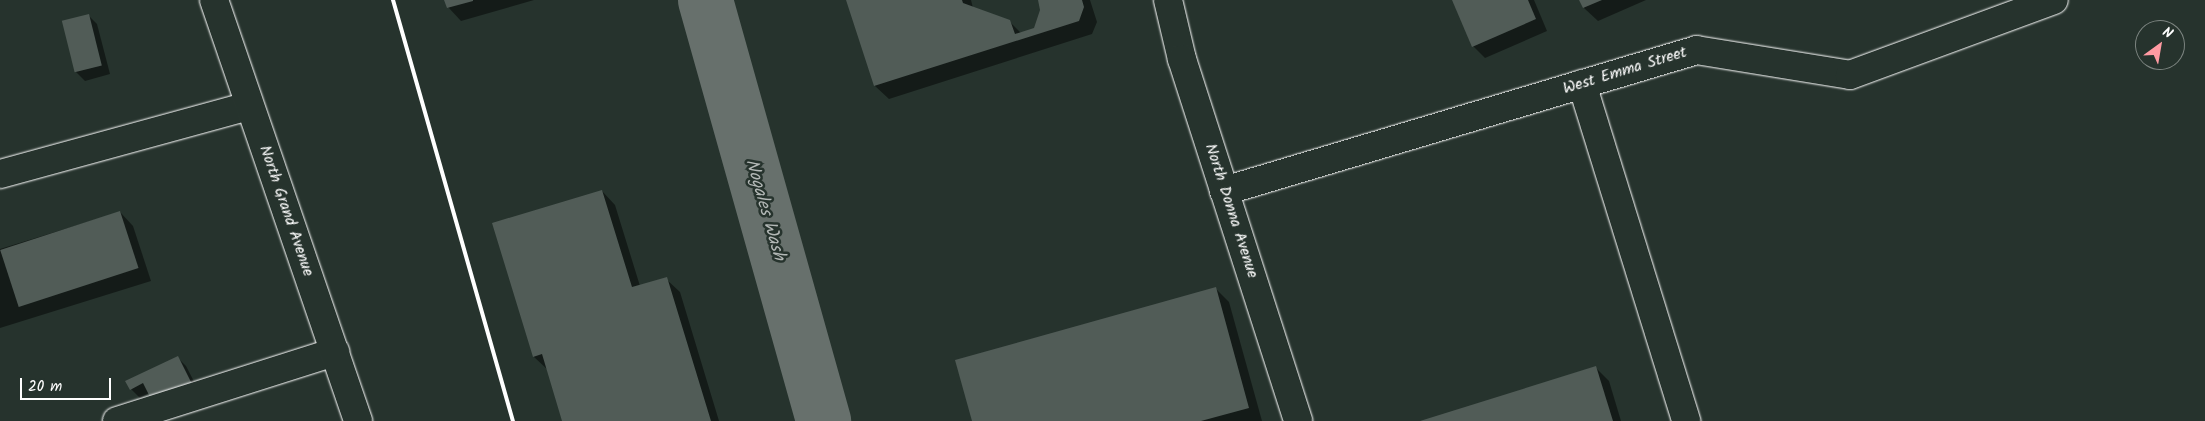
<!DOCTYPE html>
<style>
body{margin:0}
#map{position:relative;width:2205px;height:421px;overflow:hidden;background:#26332d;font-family:Kalam,sans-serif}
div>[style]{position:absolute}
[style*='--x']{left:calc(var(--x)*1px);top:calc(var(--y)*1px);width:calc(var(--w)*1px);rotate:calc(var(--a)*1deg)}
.shadow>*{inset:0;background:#0007}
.river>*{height:55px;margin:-27.5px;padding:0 27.5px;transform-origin:27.5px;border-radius:27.5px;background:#67706c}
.building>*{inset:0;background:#515c57;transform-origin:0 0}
.roads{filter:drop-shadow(0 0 1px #fff) drop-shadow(0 0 1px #fff)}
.minor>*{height:28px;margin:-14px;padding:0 14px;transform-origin:14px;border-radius:14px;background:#26332d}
.major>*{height:28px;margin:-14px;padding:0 14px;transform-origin:14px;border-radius:14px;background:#26332d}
.rail>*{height:4px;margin:-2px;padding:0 2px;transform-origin:2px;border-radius:2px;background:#fff}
span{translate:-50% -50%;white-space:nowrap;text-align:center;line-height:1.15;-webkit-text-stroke:5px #26332d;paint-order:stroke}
.street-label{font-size:16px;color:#fff}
.water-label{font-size:18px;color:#b3b8b6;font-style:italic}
.north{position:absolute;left:2135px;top:20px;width:50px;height:50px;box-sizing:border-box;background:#26332d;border:1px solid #7d8581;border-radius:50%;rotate:32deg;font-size:14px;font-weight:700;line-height:20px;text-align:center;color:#fff}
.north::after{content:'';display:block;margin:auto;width:18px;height:22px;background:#ff9aa2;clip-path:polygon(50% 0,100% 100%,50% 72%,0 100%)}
.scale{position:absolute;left:20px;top:378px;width:91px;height:22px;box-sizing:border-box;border:2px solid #fff;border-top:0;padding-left:6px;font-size:15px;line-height:18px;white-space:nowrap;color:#fff;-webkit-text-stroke:4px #26332d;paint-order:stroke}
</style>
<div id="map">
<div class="shadow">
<i style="clip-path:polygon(446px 0,534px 0,461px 21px,448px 7px)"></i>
<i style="clip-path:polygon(848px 0,971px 0,973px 8px,1009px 21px,1021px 33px,1035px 29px,1041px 10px,1040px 0,1090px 0,1097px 22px,1092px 34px,889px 99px,875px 86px)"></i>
<i style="clip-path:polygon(1453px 0,1534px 0,1547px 31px,1485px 58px,1473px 46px)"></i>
<i style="clip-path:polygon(1581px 0,1646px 0,1598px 21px,1584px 8px)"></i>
<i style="clip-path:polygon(88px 15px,97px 24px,110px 74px,85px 81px,76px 72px)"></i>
<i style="clip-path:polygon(602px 191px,615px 205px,640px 286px,666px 279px,680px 292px,719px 421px,563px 421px,548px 370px,534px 357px,494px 224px)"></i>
<i style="clip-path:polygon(120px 212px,133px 226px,151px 281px,0 328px,0 249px)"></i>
<i style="clip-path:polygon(1216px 289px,1229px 302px,1262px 421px,973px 421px)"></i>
<i style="clip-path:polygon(177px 357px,186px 366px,202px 397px,149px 393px,140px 398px,131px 389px)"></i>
<i style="clip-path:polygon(1595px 367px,1609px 381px,1621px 421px,1424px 421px)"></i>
</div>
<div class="river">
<i style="--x:705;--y:0;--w:437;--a:74.3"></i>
</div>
<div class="building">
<i style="clip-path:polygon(444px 0,473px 0,473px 1px,447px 8px)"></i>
<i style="clip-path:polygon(846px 0,962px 0,963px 3px,1010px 20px,1015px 34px,1034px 28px,1040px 10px,1038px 0,1082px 0,1084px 7px,1079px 21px,874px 86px)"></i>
<i style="clip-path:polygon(1452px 0,1528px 0,1536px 19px,1472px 47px)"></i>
<i style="clip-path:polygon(1579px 0,1602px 0,1583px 8px)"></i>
<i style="left:89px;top:14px;width:53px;height:28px;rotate:76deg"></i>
<i style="clip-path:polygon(602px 190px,632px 287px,667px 277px,711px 421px,562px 421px,542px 354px,533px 357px,492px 223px)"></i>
<i style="left:120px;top:211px;width:60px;height:126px;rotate:72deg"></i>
<i style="clip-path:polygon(1216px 287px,1249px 408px,1201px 421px,972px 421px,955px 360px)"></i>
<i style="clip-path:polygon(178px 356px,194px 388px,155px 407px,143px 383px,130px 390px,125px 381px)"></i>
<i style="clip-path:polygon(1596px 366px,1613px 421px,1420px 421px)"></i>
</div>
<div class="roads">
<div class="minor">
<i style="--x:1168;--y:0;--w:61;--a:76.7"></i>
<i style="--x:1182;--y:59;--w:380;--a:72.2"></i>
<i style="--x:1582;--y:84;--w:353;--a:72.8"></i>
<i style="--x:0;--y:174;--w:258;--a:-15.3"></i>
<i style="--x:1224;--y:191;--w:493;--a:-16.6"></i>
<i style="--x:1696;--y:50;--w:156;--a:9.2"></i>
<i style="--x:1850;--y:75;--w:217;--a:-20.2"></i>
<i style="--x:117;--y:421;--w:229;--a:-17.6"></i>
</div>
<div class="major">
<i style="--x:214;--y:0;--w:445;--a:71.1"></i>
</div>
</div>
<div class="rail">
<i style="--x:393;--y:0;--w:438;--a:74.1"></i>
</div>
<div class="street-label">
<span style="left:1625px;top:71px;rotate:-17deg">West Emma Street</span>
<span style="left:286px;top:211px;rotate:71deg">North Grand Avenue</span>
<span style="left:1231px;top:211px;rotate:72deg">North Donna Avenue</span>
</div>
<div class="water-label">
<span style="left:764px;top:210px;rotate:74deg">Nogales Wash</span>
</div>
<div class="north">N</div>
<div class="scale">20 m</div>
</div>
